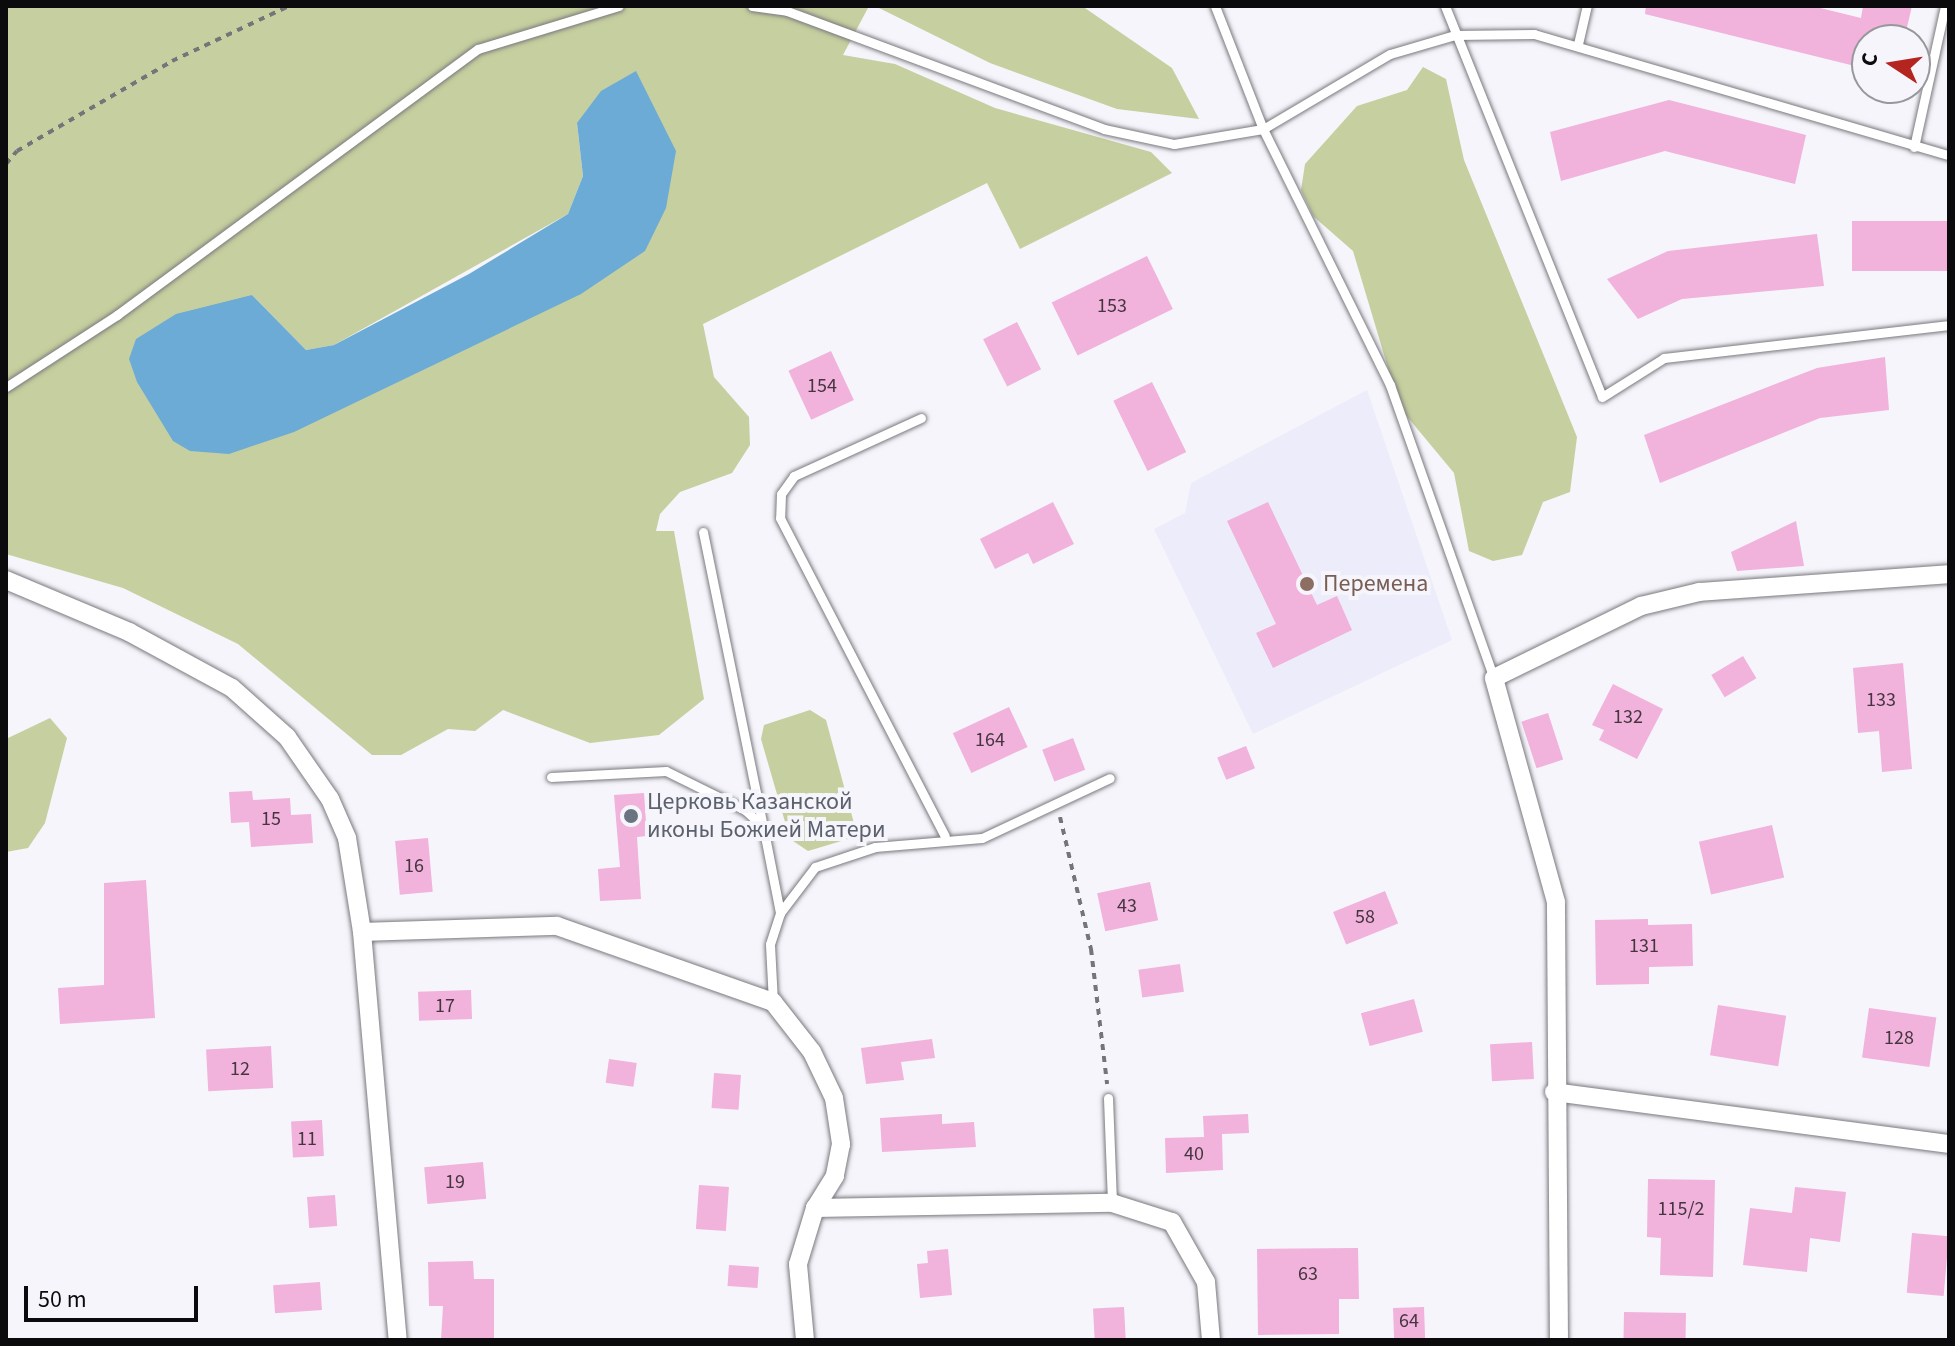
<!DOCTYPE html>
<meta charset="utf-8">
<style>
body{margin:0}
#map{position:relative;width:1955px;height:1346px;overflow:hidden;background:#f5f5fb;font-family:"Source Sans 3",sans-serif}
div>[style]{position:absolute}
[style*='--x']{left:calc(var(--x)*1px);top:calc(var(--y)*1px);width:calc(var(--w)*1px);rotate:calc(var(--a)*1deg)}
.built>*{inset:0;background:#edecfa}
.green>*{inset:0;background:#c6cf9f}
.water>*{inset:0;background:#6babd5}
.building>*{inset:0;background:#f1b2db;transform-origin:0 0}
.path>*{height:4px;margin-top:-2px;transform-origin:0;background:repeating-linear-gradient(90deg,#757579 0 6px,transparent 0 12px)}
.roads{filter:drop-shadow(0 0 2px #79797e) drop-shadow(0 0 2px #79797e)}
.service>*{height:9px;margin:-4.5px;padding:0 4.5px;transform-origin:4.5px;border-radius:4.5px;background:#fff}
.minor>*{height:18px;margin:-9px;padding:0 9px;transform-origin:9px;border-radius:9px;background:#fff}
.dots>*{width:22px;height:22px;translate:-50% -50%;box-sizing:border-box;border:4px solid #f5f5fb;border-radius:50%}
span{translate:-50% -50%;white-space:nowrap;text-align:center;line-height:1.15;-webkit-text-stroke:8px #f5f5fb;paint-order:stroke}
.number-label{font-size:20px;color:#443540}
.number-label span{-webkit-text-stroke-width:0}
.education-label{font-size:24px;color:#785e54}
.left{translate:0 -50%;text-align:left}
.worship-label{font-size:24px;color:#5b616d}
.frame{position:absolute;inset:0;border:8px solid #0b0b0d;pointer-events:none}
.north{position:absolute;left:1851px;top:24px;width:80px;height:80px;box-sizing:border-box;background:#f5f5fb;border:2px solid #97979c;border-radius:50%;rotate:282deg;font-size:22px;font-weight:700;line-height:32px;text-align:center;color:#0b0b0d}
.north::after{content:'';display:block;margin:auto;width:28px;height:36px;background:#b4251f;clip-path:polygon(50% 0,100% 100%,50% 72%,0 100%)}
.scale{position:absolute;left:24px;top:1286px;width:174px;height:36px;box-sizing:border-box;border:4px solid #0b0b0d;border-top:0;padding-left:10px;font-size:24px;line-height:28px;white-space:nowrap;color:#0b0b0d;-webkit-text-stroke:6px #f5f5fb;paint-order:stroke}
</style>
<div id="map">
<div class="built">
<i style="clip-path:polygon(1367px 390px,1452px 640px,1253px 734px,1154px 529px,1185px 513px,1191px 483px)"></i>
</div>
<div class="green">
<i style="clip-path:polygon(evenodd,6px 6px,869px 6px,843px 55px,895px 64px,995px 108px,1151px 152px,1172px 173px,1020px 249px,987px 183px,703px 324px,714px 377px,749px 417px,750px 445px,732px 473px,680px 492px,660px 514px,656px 531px,674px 531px,704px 699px,659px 735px,590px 743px,503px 710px,475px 731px,448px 729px,401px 755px,372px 755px,238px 644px,123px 588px,6px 554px,6px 6px,577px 123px,645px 251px,173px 441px,252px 295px,306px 350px,334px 345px,568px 214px,583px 176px,577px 123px)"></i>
<i style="clip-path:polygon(875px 6px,1082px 6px,1172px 68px,1199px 119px,1117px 109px,990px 63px)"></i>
<i style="clip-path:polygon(1423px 67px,1446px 79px,1464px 160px,1577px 437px,1570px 492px,1543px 502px,1522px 555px,1493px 561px,1469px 551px,1454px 473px,1400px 408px,1353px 251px,1313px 216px,1301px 190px,1305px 164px,1357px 106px,1407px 90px)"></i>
<i style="clip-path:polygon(810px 710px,826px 720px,855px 827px,848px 839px,808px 851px,790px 839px,761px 739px,764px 725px)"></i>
<i style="clip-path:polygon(50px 718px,67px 738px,45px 823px,28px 848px,6px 852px,6px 739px)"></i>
</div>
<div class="water">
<i style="clip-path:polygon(636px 71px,676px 151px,666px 208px,645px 251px,581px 294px,294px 432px,229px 454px,190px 451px,173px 441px,137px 382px,129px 359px,136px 339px,176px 314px,252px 295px,306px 350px,334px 345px,469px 274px,568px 214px,583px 176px,577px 123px,601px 91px)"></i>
</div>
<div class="building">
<i style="clip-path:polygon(1646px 6px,1812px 6px,1861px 18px,1863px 6px,1912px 6px,1904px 40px,1867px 40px,1867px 69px,1645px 14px)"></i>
<i style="clip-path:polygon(1669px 100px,1806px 135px,1795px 184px,1665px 151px,1561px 181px,1550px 132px)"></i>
<i style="left:1949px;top:221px;width:50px;height:97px;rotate:90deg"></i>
<i style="clip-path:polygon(1817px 234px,1824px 286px,1682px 299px,1638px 319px,1607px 279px,1668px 251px)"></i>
<i style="left:1147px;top:256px;width:59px;height:106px;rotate:64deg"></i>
<i style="left:1017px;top:322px;width:53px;height:38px;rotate:63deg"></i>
<i style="left:831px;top:351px;width:54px;height:47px;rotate:65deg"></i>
<i style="clip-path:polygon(1885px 357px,1889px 410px,1820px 418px,1660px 483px,1644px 435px,1817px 368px)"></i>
<i style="left:1152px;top:382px;width:78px;height:43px;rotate:64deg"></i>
<i style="clip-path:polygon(1053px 502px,1074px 544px,1033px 564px,1028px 553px,995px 569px,980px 539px)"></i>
<i style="clip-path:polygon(1268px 502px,1317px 605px,1337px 596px,1352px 630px,1273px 668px,1256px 633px,1276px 624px,1227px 521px)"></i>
<i style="clip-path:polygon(1796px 521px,1804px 566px,1737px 571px,1731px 552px)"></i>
<i style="left:1743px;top:656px;width:26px;height:37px;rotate:59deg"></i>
<i style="clip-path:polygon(1903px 663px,1912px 769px,1882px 772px,1879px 731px,1858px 733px,1853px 668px)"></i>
<i style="clip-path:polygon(1613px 684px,1663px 709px,1637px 759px,1599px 740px,1604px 730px,1592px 725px)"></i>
<i style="left:1009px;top:707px;width:44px;height:62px;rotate:65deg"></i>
<i style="left:1548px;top:713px;width:49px;height:28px;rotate:72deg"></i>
<i style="left:1073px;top:738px;width:34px;height:33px;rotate:69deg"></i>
<i style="left:1246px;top:746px;width:24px;height:31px;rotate:68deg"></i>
<i style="clip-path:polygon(252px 791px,253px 800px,290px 798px,291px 815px,311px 814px,313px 843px,251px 847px,249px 822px,231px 823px,229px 792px)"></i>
<i style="clip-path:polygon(644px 793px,647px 836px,637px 837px,641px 899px,600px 901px,598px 869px,620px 867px,614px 795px)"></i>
<i style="left:1772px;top:825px;width:54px;height:75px;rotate:77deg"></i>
<i style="left:428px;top:838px;width:54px;height:33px;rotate:85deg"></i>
<i style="clip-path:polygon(146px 880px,155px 1018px,60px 1024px,58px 988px,104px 985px,104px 883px)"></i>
<i style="left:1150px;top:882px;width:39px;height:54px;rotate:78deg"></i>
<i style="left:1385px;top:891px;width:35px;height:56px;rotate:68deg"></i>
<i style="clip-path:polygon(1648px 919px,1648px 925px,1692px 924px,1693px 966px,1649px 967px,1649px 984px,1596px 985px,1595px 920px)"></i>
<i style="left:1180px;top:964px;width:28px;height:42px;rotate:82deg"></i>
<i style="left:471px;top:990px;width:29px;height:53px;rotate:88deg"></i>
<i style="left:1414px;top:999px;width:34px;height:55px;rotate:75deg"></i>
<i style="left:1718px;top:1005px;width:69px;height:51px;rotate:9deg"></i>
<i style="left:1869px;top:1008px;width:68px;height:50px;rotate:8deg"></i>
<i style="clip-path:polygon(932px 1039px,935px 1058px,901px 1062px,904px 1080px,866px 1084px,861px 1048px)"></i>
<i style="left:1532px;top:1042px;width:37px;height:42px;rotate:87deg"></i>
<i style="left:271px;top:1046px;width:42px;height:65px;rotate:87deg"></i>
<i style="left:609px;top:1059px;width:28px;height:24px;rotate:8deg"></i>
<i style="left:714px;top:1073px;width:27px;height:35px;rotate:4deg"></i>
<i style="clip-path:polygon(942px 1114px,942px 1124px,974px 1122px,976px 1147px,882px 1152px,880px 1118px)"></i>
<i style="clip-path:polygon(1248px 1114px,1249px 1133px,1222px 1134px,1223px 1170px,1166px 1173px,1165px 1138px,1204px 1137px,1203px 1116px)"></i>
<i style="left:322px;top:1120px;width:36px;height:31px;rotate:87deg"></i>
<i style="left:483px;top:1162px;width:37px;height:59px;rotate:85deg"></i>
<i style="clip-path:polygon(1648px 1179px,1715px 1180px,1713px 1277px,1660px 1275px,1661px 1238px,1647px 1237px)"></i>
<i style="left:699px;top:1185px;width:30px;height:44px;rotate:4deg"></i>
<i style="clip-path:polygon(1795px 1187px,1846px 1192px,1840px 1242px,1810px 1238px,1807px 1272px,1743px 1265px,1750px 1208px,1792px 1213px)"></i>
<i style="left:335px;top:1195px;width:31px;height:28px;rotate:86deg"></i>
<i style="left:1912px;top:1233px;width:37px;height:60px;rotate:5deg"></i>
<i style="clip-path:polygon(1358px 1248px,1359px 1299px,1339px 1299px,1339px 1334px,1258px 1335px,1257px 1249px)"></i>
<i style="clip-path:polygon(948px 1249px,952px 1295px,920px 1298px,917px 1264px,928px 1263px,927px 1251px)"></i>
<i style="clip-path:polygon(473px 1261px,474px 1279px,494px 1279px,494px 1340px,441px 1340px,443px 1306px,429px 1306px,428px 1262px)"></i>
<i style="left:729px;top:1265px;width:30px;height:21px;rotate:4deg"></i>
<i style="left:320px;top:1282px;width:28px;height:47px;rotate:86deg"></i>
<i style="left:1124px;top:1307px;width:33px;height:31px;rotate:87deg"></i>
<i style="left:1424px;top:1307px;width:33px;height:31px;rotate:88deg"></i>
<i style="left:1624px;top:1312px;width:62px;height:28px;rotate:1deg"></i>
</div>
<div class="path">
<i style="--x:6;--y:164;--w:17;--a:-50"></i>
<i style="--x:17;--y:151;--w:179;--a:-30.1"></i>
<i style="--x:172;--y:61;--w:129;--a:-25.2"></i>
<i style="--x:1060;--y:817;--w:136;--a:76.8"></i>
<i style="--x:1091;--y:949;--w:136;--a:83.2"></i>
</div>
<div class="roads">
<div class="service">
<i style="--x:752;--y:6;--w:35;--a:8"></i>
<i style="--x:787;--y:11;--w:338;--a:20.4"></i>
<i style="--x:1104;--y:129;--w:72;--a:12.1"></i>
<i style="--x:1174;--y:144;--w:90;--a:-9.6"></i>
<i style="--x:1263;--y:129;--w:147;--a:-30.6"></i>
<i style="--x:1390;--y:54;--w:68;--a:-16.3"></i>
<i style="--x:1455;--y:35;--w:79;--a:-0.7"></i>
<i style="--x:1534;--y:34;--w:432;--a:16.3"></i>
<i style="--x:1215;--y:6;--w:132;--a:68.7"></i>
<i style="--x:1263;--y:129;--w:286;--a:63.6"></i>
<i style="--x:1390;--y:385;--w:311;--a:70.5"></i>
<i style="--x:1445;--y:6;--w:421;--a:68.1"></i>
<i style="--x:1602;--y:397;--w:73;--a:-32.2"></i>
<i style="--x:1664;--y:358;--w:287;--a:-6.6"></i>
<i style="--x:1578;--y:44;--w:39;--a:-77"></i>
<i style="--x:1914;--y:147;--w:144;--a:-77.6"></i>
<i style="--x:6;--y:387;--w:132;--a:-33"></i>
<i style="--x:117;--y:315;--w:448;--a:-36.4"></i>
<i style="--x:478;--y:49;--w:147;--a:-17"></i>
<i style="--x:921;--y:418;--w:140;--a:155.5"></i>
<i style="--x:794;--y:476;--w:22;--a:126"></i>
<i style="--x:781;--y:494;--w:24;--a:92"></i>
<i style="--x:780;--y:518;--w:358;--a:62.6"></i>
<i style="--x:703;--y:532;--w:300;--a:78.5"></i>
<i style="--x:551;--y:777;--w:115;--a:-3"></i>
<i style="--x:666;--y:771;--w:88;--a:26.3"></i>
<i style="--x:745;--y:810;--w:24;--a:42"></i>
<i style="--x:763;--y:826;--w:89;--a:78.9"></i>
<i style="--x:773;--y:1002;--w:58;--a:-93"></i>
<i style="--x:770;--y:944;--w:33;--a:-72"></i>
<i style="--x:780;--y:913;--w:58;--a:-52.7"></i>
<i style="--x:815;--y:867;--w:63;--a:-18.4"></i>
<i style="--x:875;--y:847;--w:107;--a:-4.8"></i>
<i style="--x:982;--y:838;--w:141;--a:-25.1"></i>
<i style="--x:1108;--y:1098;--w:105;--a:87.8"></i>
</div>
<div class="minor">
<i style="--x:6;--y:580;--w:134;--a:22.9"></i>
<i style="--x:129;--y:632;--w:117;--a:28.5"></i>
<i style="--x:232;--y:688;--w:74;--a:41.7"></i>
<i style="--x:287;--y:737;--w:75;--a:55.3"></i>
<i style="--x:330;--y:799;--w:43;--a:66.4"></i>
<i style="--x:347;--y:838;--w:95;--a:80.9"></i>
<i style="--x:362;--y:932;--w:410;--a:85"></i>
<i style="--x:362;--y:932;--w:195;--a:-1.8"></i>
<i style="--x:557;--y:926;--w:229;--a:19.4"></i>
<i style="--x:773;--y:1002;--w:63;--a:52"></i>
<i style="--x:812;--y:1052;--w:51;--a:64.4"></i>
<i style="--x:834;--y:1098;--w:47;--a:81.3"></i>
<i style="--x:841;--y:1144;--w:33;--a:101"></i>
<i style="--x:835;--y:1176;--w:38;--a:122"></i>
<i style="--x:1554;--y:1092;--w:398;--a:7.5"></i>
<i style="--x:805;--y:1340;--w:76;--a:-95.3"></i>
<i style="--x:798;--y:1264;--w:59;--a:-73.1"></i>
<i style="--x:815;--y:1208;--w:297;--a:-1"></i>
<i style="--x:1112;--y:1203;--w:63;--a:17.6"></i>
<i style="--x:1172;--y:1222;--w:69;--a:60.5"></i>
<i style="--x:1206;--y:1282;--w:58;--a:85.1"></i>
<i style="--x:1559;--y:1340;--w:438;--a:-90.4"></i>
<i style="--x:1556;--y:902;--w:232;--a:-105.5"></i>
<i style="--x:1494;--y:678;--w:164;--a:-26.1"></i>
<i style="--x:1641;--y:606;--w:60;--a:-13.6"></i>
<i style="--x:1699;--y:592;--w:251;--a:-4.1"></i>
</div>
</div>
<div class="dots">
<i style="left:1307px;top:584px;background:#8d6e63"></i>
<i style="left:631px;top:816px;background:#6b7280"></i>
</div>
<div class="number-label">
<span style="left:1112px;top:306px">153</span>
<span style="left:822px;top:386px">154</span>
<span style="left:1881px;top:700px">133</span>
<span style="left:1628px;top:717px">132</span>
<span style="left:990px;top:740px">164</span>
<span style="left:271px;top:819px">15</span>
<span style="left:414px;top:866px">16</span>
<span style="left:1127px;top:906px">43</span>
<span style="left:1365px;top:917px">58</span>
<span style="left:1644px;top:946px">131</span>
<span style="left:445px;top:1006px">17</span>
<span style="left:1899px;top:1038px">128</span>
<span style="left:240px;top:1069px">12</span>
<span style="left:307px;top:1139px">11</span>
<span style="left:1194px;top:1154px">40</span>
<span style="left:455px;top:1182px">19</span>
<span style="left:1681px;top:1209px">115/2</span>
<span style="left:1308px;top:1274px">63</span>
<span style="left:1409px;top:1321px">64</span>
</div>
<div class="education-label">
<span class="left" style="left:1323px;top:584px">Перемена</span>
</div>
<div class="worship-label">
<span class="left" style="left:647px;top:816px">Церковь Казанской<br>иконы Божией Матери</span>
</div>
<div class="frame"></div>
<div class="north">С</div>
<div class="scale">50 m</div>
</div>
